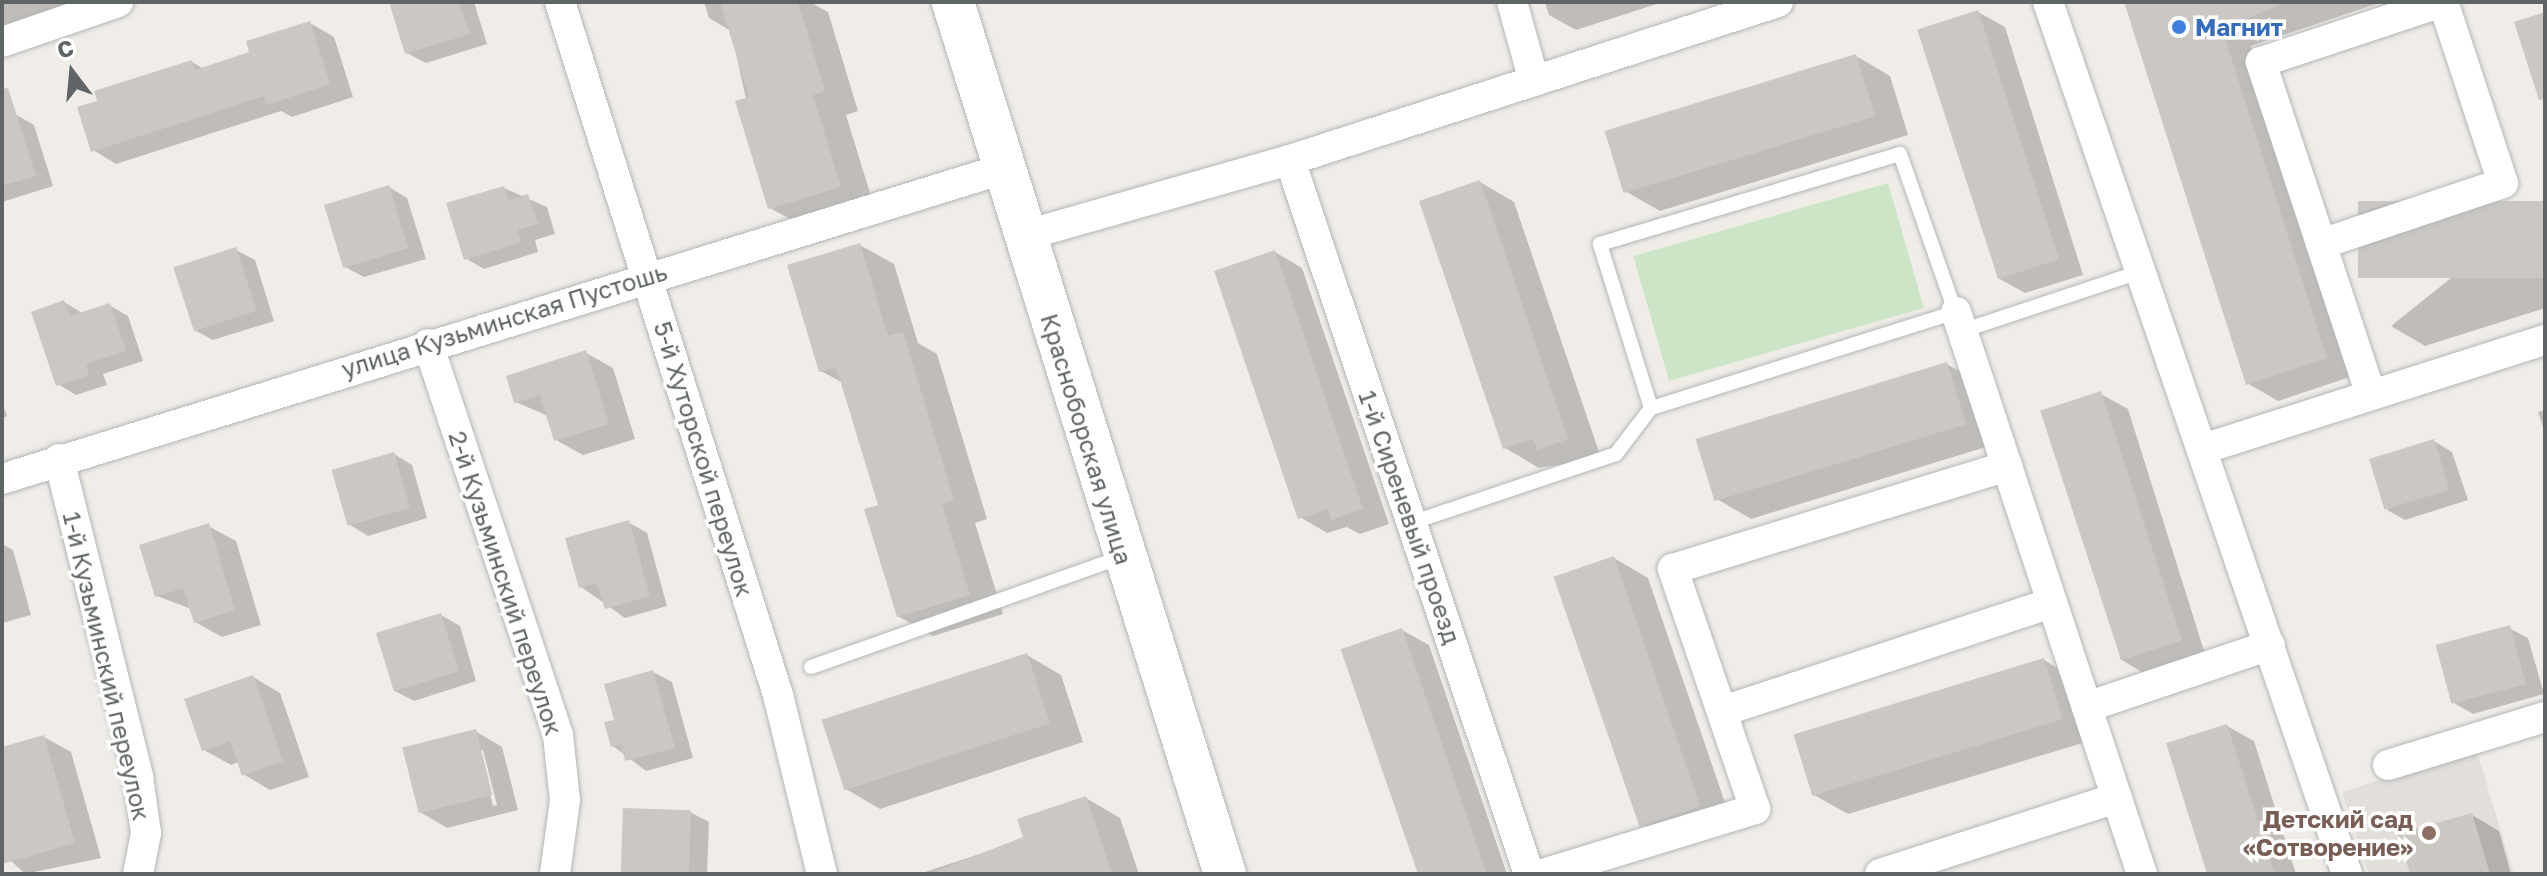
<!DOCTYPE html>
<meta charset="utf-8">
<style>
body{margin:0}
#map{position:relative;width:2547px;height:876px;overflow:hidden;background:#f0ede8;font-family:"Golos Text",sans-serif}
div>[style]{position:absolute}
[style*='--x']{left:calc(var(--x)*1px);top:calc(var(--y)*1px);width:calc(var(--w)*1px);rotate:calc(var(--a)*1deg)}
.education>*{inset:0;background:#e2ded9}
.green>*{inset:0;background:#cce5c7;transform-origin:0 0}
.shadow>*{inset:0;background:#0003}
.building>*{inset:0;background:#cbc8c4;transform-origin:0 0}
.roads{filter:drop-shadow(0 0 2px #b3b6b8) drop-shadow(0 0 2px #b3b6b8)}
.lane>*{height:14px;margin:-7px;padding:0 7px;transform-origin:7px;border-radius:7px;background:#fff}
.street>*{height:30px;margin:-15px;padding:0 15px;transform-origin:15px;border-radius:15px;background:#fff}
.secondary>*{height:42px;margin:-21px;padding:0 21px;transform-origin:21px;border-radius:21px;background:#fff}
.dots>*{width:22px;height:22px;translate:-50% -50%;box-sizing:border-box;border:4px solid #fff;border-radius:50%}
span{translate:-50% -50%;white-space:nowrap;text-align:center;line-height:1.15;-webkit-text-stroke:7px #fff;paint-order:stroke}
.shop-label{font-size:24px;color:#366cbe;font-weight:700}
.left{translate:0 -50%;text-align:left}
.street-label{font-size:24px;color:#5f6466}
.education-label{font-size:24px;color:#785e54;font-weight:700}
.right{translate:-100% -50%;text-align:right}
.frame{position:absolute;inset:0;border:4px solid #5f6466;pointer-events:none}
.north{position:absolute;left:32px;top:32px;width:80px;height:80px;-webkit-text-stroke:6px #fff;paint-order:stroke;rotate:344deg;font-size:22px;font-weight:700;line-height:32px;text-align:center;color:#5f6466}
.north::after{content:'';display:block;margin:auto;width:28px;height:36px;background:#5f6466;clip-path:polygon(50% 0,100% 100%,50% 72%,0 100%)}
</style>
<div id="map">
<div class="education">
<i style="clip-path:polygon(2476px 749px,2514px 874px,2369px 874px,2342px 792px)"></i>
</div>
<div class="green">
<i style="left:1888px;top:183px;width:130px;height:265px;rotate:74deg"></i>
</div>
<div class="shadow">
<i style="clip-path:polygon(2px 2px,82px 2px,2px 27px)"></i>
<i style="clip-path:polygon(391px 2px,474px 2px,487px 44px,426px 63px,407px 53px)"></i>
<i style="clip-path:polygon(704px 2px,810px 2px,828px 12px,858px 111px,846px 115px,874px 206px,804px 227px,770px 208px,731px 31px,709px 18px)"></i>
<i style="clip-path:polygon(1545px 2px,1663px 2px,1576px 30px,1549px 15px)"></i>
<i style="clip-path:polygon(2126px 2px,2382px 2px,2251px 46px,2356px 375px,2278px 401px,2247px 383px)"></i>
<i style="clip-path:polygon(1978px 12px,2005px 27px,2083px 275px,2025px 293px,1998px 278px)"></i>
<i style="clip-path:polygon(310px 23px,334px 37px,353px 97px,292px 117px,281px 111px,116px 164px,93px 150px,192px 62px,204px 69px,252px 53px)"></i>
<i style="clip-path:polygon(1856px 56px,1890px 76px,1908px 135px,1660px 211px,1625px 191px)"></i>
<i style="clip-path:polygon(15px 114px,34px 125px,53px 186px,2px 202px,2px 119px)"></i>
<i style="clip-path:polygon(1480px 182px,1514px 202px,1601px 458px,1539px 468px,1505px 448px)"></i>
<i style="clip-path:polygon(389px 187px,407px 198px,426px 259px,364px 277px,345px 267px)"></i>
<i style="clip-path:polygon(504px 188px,547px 207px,555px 234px,535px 240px,538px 252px,484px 269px,465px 258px)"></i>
<i style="clip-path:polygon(2545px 203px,2545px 308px,2425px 346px,2391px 326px)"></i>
<i style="clip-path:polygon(860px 245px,894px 264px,918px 343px,937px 354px,987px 519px,975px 523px,1003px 614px,933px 636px,898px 616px,880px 506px,843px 383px,821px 371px)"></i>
<i style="clip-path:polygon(236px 250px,255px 260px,274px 321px,213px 340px,194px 330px)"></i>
<i style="clip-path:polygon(1275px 252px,1302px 268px,1389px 524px,1360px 534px,1347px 527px,1327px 533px,1300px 517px)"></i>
<i style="clip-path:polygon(64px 302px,84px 314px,109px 305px,128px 316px,143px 361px,103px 374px,107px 385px,76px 395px,58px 384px)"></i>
<i style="clip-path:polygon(586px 353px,613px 368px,635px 439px,583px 455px,556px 440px,548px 416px,516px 402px)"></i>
<i style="clip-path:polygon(1947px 364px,1981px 384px,1999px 443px,1751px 519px,1717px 499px)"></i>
<i style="clip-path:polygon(2101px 394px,2128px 409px,2206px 657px,2147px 675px,2120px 659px)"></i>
<i style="clip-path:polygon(2px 403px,7px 416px,2px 418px)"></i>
<i style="clip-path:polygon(2545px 410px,2545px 433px,2538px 412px)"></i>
<i style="clip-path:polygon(2434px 441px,2452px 452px,2468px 500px,2405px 520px,2387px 510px)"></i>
<i style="clip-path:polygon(394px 454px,412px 465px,427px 518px,368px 536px,350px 525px)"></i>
<i style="clip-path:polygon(628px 522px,647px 533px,667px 606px,625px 618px,580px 586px)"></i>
<i style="clip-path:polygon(208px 526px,236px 541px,261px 625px,222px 637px,195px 622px,191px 609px,157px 596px)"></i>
<i style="clip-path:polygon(2px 544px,13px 550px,31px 615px,2px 623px)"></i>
<i style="clip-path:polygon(1614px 558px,1648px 578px,1733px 826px,1674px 843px,1639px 823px)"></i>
<i style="clip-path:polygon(441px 615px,460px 626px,476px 681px,414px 701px,395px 691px)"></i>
<i style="clip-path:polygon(2509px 628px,2528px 638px,2544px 694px,2473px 714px,2454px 703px)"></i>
<i style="clip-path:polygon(1402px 630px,1429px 645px,1507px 874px,1420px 874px)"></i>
<i style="clip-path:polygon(1027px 655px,1061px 675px,1083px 742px,880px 809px,846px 789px)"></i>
<i style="clip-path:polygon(2044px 660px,2078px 680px,2096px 739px,1848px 814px,1814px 795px)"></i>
<i style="clip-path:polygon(653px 672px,672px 682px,693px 758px,646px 771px,613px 746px,616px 721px)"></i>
<i style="clip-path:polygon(253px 677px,280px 693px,309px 777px,270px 790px,243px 774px,239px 762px,231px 765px,204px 750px)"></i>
<i style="clip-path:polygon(2227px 726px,2254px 741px,2296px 874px,2210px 874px)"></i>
<i style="clip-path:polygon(evenodd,475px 731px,502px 747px,518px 810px,447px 828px,420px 812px,475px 731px,479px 750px,483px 750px,497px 805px,493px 806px,479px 750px)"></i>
<i style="clip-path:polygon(44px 737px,71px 752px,101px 858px,25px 874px,2px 852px,2px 749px)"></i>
<i style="clip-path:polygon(1086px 798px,1120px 818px,1139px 874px,919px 874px,1025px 839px)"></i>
<i style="clip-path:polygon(690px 812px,709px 822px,707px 874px,623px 872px)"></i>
<i style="clip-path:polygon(2472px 815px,2499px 831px,2511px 874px,2412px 874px)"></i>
</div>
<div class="building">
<i style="clip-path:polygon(389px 2px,459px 2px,470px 34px,405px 54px)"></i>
<i style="clip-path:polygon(720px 2px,798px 2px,825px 91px,813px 95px,841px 187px,768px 209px,735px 101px,749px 97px)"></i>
<i style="clip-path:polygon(2124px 2px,2286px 2px,2222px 29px,2327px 358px,2246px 385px)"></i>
<i style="left:1978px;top:10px;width:262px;height:64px;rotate:72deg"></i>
<i style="clip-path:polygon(2545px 12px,2545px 99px,2539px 100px,2514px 22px)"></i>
<i style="clip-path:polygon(310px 21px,330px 84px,266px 105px,264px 96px,91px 152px,77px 107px,97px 101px,94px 91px,192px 60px,195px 70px,249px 52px,246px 41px)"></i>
<i style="left:1856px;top:54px;width:65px;height:263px;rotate:73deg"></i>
<i style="clip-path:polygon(8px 88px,36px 176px,2px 186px,2px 89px)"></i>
<i style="clip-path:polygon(1480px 180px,1568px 439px,1537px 450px,1533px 439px,1503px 449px,1419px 201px)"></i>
<i style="left:389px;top:185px;width:66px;height:68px;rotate:73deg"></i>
<i style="clip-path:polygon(504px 186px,508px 200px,528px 194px,538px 224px,517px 230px,521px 242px,464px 260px,446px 203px)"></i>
<i style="left:2545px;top:201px;width:77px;height:187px;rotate:90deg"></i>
<i style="clip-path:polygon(860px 243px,888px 336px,903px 332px,954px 500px,942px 504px,970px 595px,897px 617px,864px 509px,878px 505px,836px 367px,819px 372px,787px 265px)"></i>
<i style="left:236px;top:247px;width:67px;height:66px;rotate:72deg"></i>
<i style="clip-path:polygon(1275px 250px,1363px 509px,1331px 520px,1328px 509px,1298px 519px,1214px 271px)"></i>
<i style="clip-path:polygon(64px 300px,70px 316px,110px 303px,126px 351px,86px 364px,89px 375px,56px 386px,31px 312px)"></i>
<i style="clip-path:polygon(586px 350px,609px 424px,554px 441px,540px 395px,514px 403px,506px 376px)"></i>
<i style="left:1947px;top:362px;width:65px;height:263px;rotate:73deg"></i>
<i style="left:2101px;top:391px;width:262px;height:64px;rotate:72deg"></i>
<i style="left:2434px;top:439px;width:53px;height:68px;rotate:73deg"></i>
<i style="left:394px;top:452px;width:58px;height:65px;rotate:74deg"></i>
<i style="clip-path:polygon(629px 520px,650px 596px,605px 609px,597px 583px,579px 588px,565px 538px)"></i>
<i style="clip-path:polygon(209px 523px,235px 610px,194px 623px,183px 588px,155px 597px,139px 545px)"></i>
<i style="left:1614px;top:556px;width:265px;height:64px;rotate:71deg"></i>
<i style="left:441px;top:613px;width:61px;height:68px;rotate:73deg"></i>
<i style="left:2510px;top:625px;width:61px;height:77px;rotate:75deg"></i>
<i style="left:1402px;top:628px;width:260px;height:65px;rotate:71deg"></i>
<i style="left:1027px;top:653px;width:74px;height:216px;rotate:72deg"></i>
<i style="left:2044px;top:658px;width:64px;height:262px;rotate:73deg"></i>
<i style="clip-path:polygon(653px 670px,675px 748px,625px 761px,621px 744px,611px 747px,604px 722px,614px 720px,604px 684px)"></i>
<i style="clip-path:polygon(253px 675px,283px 761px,242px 776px,230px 741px,202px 751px,184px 699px)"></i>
<i style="clip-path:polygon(2227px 724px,2275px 874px,2207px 874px,2166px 743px)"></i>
<i style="left:476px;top:729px;width:68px;height:76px;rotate:76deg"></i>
<i style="clip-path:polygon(44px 735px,75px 843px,2px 864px,2px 747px)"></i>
<i style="clip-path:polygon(1086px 796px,1112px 874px,929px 874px,1023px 837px,1017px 819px)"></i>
<i style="left:623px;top:808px;width:68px;height:65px;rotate:2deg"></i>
<i style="clip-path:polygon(2472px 813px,2490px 874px,2410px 874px,2398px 834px)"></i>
</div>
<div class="roads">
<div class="lane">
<i style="--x:1956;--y:312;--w:320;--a:162.5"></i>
<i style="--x:1651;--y:408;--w:172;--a:-107.3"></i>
<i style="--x:1600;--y:244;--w:313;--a:-16.7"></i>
<i style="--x:1900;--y:154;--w:188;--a:70.7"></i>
<i style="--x:1962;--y:331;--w:190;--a:-18.4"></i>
<i style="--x:1411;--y:523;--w:216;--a:-18.6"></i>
<i style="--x:1616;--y:454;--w:58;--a:-52.7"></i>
<i style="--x:811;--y:667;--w:330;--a:-19.5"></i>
</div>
<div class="street">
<i style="--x:560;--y:2;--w:726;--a:72.54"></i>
<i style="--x:778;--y:695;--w:184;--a:76.2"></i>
<i style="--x:1512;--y:2;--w:82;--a:74.4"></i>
<i style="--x:2048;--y:2;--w:922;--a:71.07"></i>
<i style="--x:2;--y:42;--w:123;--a:-19"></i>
<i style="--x:1290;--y:160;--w:753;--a:71.49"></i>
<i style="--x:1026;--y:235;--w:274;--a:-15.9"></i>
<i style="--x:1290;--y:160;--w:513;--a:-17.94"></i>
<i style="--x:2321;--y:244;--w:192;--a:-18.5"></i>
<i style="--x:2503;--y:183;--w:191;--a:-108.3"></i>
<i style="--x:1956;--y:312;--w:592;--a:71.69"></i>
<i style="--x:428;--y:344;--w:412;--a:71.6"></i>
<i style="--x:558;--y:735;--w:65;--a:83.9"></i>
<i style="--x:565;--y:800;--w:75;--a:97.7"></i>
<i style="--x:2371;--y:395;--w:351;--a:-108.3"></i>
<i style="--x:2261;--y:62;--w:191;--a:-18.3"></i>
<i style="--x:2203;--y:449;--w:359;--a:-17.7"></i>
<i style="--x:59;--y:459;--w:328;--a:76"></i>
<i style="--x:138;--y:777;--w:57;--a:81.9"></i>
<i style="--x:146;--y:833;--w:42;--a:101"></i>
<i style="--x:2;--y:479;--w:1054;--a:-17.21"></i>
<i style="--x:2087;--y:707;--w:193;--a:-18.7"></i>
<i style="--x:1723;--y:711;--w:346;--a:-18.2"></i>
<i style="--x:2388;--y:765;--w:164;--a:-17"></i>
<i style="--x:1543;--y:874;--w:222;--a:-17"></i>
<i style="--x:1755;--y:809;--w:254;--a:-108.9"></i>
<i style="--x:1673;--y:569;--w:350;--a:-17.1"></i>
<i style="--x:1880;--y:874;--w:249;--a:-17.8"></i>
</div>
<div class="secondary">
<i style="--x:953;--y:2;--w:913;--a:72.68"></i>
</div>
</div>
<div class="dots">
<i style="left:2179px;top:27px;background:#3f7fe0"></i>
<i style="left:2429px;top:833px;background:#8d6e63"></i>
</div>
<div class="shop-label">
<span class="left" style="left:2195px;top:27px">Магнит</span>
</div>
<div class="street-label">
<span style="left:504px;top:320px;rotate:-17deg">улица Кузьминская Пустошь</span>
<span style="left:1087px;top:439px;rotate:73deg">Красноборская улица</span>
<span style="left:704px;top:459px;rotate:73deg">5-й Хуторской переулок</span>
<span style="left:1410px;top:517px;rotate:71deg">1-й Сиреневый проезд</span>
<span style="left:506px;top:583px;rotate:72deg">2-й Кузьминский переулок</span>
<span style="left:107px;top:666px;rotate:77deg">1-й Кузьминский переулок</span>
</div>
<div class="education-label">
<span class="right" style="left:2413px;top:833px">Детский сад<br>«Сотворение»</span>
</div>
<div class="frame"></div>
<div class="north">С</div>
</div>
